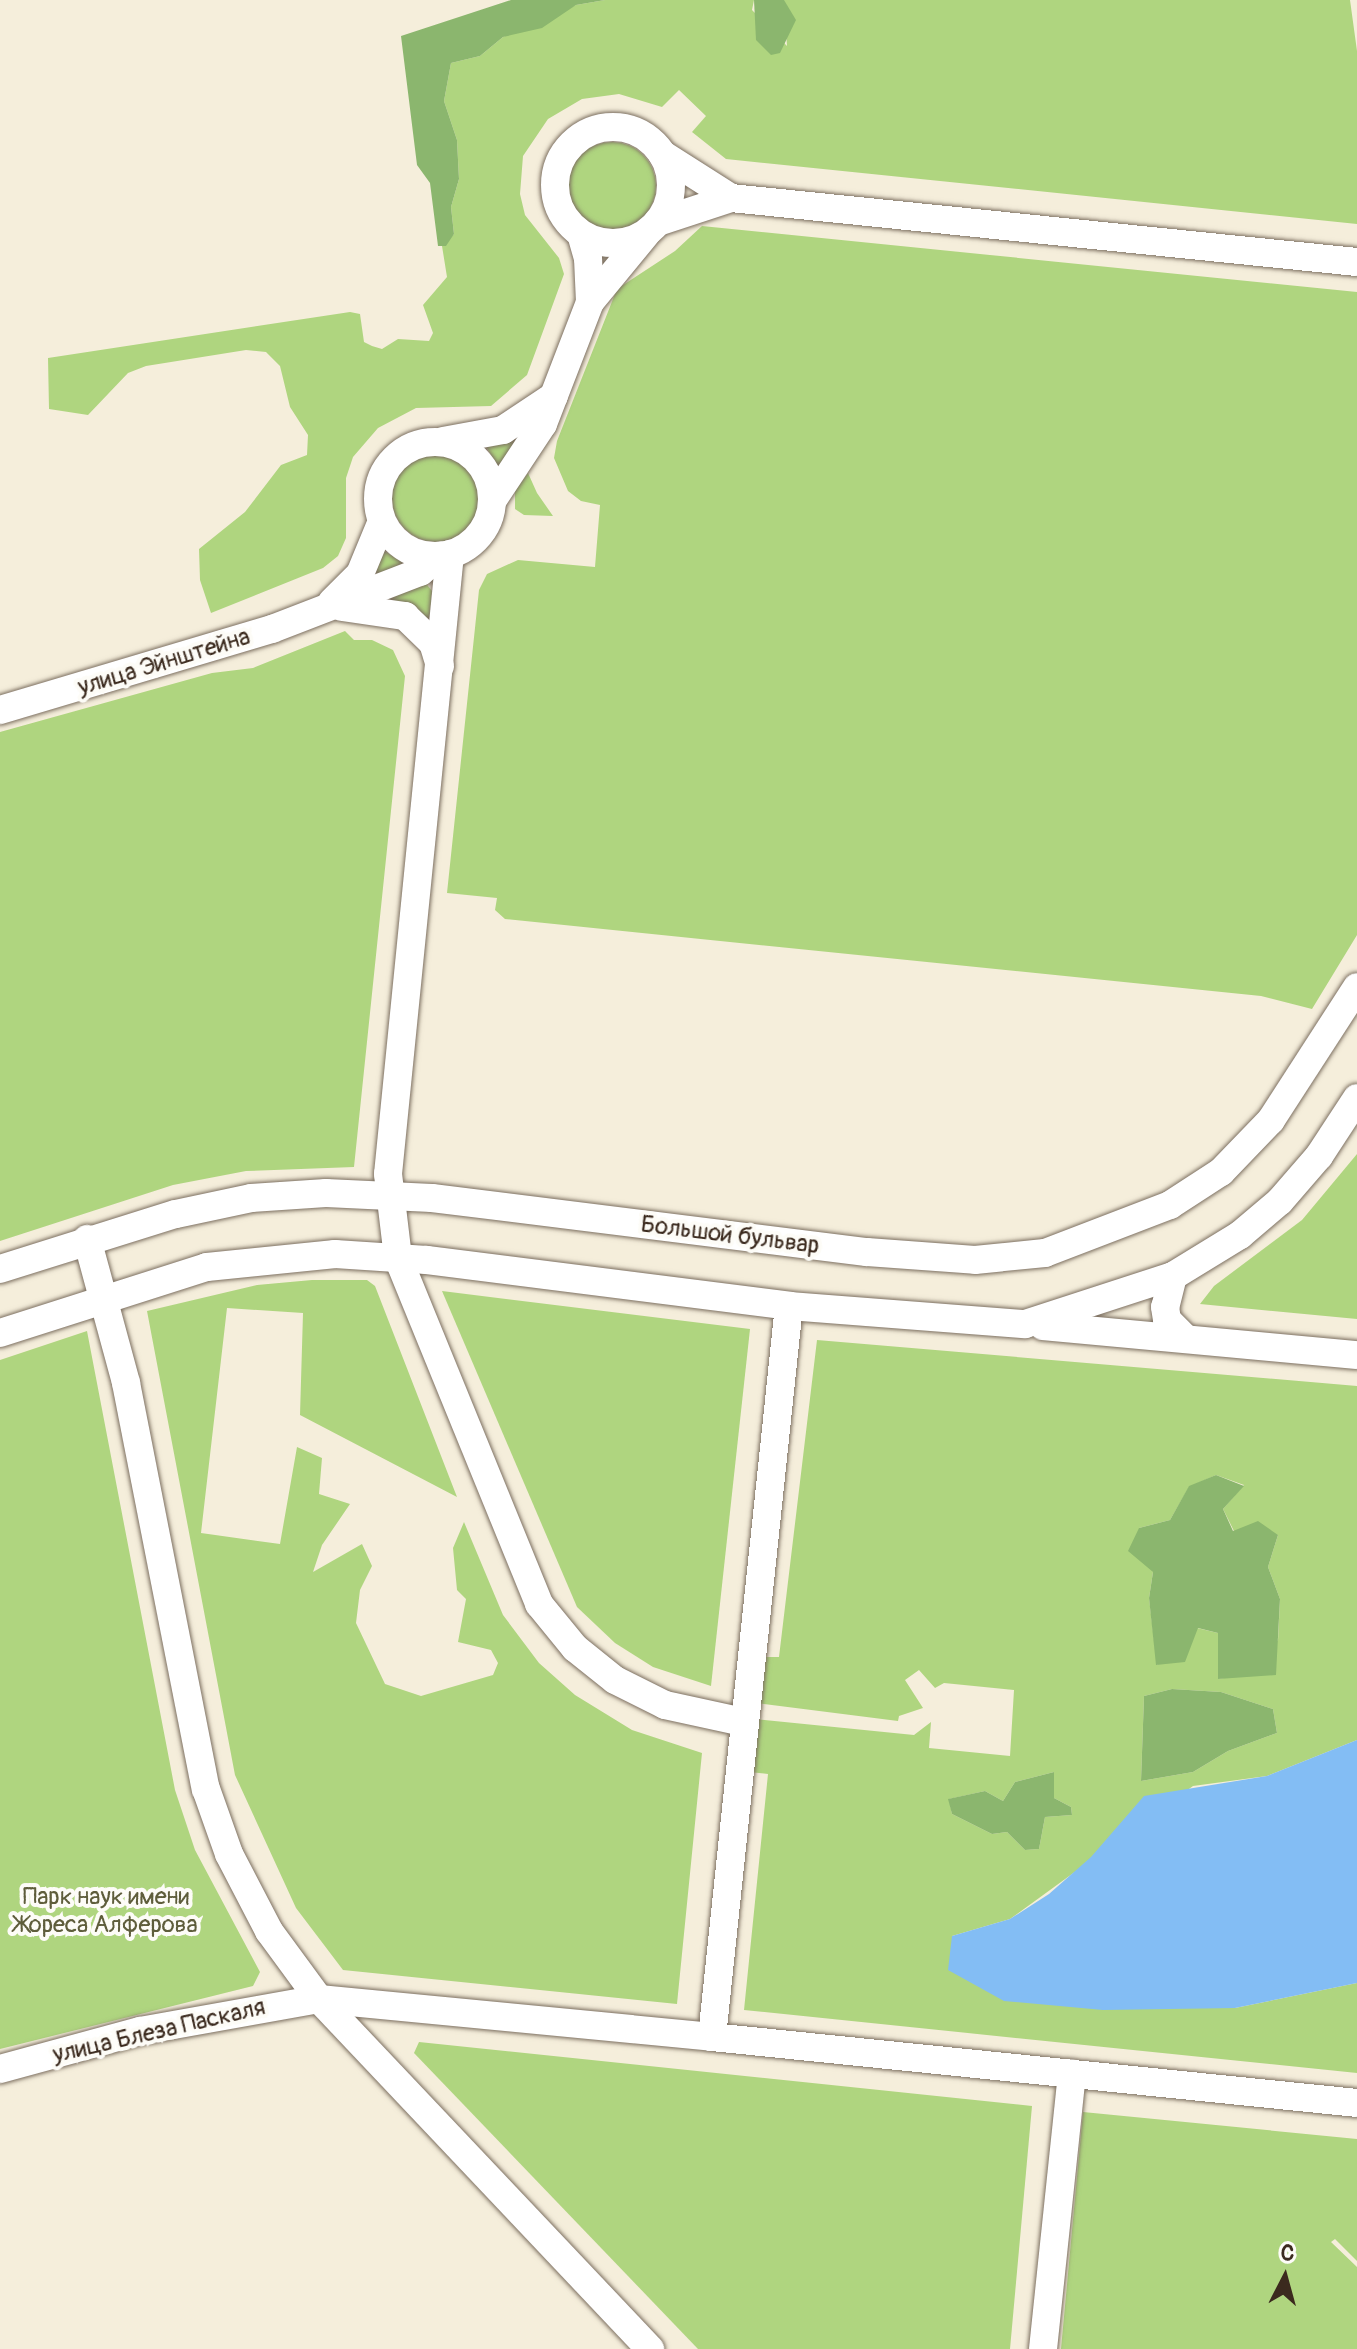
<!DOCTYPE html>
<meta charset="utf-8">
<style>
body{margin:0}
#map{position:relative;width:1357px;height:2349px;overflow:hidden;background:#f5eedb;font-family:Pangolin,sans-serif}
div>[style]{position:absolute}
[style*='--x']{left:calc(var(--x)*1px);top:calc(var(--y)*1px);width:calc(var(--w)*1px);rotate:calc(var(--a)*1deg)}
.green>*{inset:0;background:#afd57f}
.round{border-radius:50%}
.forest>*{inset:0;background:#8bb66e}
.water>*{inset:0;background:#83bdf4}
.roads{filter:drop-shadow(0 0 2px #7c6f60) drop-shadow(0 0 2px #7c6f60)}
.minor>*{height:28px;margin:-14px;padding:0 14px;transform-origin:14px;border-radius:14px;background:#fff}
.minor>.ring{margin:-14px;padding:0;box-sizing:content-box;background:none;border:28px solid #fff;border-radius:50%}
span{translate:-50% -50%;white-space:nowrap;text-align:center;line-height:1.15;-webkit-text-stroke:8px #fdfcf7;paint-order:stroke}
.street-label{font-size:24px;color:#3b2a1e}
.park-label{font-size:24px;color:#5e5d3b}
.north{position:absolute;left:1245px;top:2237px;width:80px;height:80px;-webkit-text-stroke:6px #fdfcf7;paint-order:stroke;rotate:6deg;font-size:22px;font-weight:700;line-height:32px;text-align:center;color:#3b2a1e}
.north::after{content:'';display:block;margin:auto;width:28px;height:36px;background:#3b2a1e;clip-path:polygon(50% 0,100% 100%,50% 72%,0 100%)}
</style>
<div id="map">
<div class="green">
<i style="clip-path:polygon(605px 0,754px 0,752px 10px,787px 46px,784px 0,1350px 0,1357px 51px,1357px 224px,726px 159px,692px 132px,706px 116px,679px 90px,662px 107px,619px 94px,582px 99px,548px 119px,523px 156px,520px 194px,525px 215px,559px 258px,564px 274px,527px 375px,491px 406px,416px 408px,378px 428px,353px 457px,346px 478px,346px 538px,338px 556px,323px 568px,211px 613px,200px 580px,199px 549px,245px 512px,281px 465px,307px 455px,308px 435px,290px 407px,280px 366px,266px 352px,246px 350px,146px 366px,128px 373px,88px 415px,49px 409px,48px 358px,350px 312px,360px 314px,364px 342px,372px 346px,382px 349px,398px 339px,429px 341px,433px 333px,423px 305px,447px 277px,442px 246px,454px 234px,451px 207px,459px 179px,457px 140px,444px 101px,451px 63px,480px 56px,503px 37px,576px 5px)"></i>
<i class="round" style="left:568px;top:142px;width:88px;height:88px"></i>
<i style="clip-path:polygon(702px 226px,1357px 292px,1357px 935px,1312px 1009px,1261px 996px,505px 919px,495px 910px,497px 898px,447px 893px,479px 590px,487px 574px,518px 560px,595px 567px,600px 505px,581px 501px,568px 491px,554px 458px,557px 441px,617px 289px,675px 251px)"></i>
<i style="clip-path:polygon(531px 426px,501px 473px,486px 446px)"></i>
<i class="round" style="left:392px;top:454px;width:88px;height:88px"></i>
<i style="clip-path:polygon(528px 473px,537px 493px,553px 516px,524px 515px,515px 509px,515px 491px)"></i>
<i style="clip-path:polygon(384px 551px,407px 564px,371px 584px)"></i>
<i style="clip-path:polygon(424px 581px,432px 591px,429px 621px,385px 599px)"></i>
<i style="clip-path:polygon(345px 631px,354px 640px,372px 640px,393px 650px,405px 676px,354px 1167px,246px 1171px,173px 1185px,0 1241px,0 732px,212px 673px,253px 668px)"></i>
<i style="clip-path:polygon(1357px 1154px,1357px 1319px,1200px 1304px,1214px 1286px,1302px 1220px)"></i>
<i style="clip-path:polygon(312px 1280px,367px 1280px,375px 1286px,457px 1497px,300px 1415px,303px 1313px,227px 1308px,201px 1533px,280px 1544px,297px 1447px,322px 1458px,319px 1494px,350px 1504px,322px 1545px,313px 1572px,362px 1544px,372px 1566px,360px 1590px,356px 1623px,385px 1684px,421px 1696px,493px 1675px,498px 1663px,491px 1650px,458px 1642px,466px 1599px,457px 1590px,453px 1548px,464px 1522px,503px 1615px,539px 1663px,575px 1695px,632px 1730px,702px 1753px,677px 2004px,343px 1970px,296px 1908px,235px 1775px,147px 1311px,257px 1285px)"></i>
<i style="clip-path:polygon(442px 1291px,750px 1329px,711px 1686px,653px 1667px,615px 1643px,577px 1607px)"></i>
<i style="clip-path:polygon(87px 1331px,175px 1790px,195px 1850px,260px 1972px,253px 1986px,0 2049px,0 1360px)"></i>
<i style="clip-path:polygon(evenodd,817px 1340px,1357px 1386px,1357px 1740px,1267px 1776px,1193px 1786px,1010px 1919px,952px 1936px,1235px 2008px,1357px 1983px,1357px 2073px,744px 2010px,768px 1774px,749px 1772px,755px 1719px,914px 1735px,931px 1722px,929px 1748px,1010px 1756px,1014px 1690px,944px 1683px,935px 1688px,919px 1670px,905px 1680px,923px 1708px,899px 1716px,898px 1721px,756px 1703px,762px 1657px,779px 1657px,817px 1340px,1216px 1475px,1244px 1485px,1223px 1509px,1234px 1531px,1278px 1535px,1268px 1567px,1280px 1599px,1278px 1640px,1242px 1675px,1218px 1679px,1218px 1633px,1197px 1628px,1157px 1665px,1149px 1598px,1153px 1572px,1139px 1528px,1170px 1520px,1189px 1487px,1216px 1475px,817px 1340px,1172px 1689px,1221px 1692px,1273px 1709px,1277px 1733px,1228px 1751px,1193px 1772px,1141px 1781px,1144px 1696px,1172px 1689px,817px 1340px,1054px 1772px,1054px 1798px,1071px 1807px,1072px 1815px,1045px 1817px,1039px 1849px,1025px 1850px,1007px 1832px,992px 1834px,952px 1814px,949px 1799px,985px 1791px,1003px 1801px,1015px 1782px,1054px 1772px)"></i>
<i style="clip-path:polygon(419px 2042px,1032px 2106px,1010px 2349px,698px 2349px,414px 2053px)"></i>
<i style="clip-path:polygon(1083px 2112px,1357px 2139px,1357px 2261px,1335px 2239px,1331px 2242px,1357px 2267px,1357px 2349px,1061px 2349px)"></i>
</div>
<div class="forest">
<i style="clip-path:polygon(511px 0,605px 0,576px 5px,542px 28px,503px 37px,480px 56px,451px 63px,444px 101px,457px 140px,459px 179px,451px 207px,454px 234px,446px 246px,438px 246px,430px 183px,417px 165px,401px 36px)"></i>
<i style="clip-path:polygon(754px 0,784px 0,796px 20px,780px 53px,771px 55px,756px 40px)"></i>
<i style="clip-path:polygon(1216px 1475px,1244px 1486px,1223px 1509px,1233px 1531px,1258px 1521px,1278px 1535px,1268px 1567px,1280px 1599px,1276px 1675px,1218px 1679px,1218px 1633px,1198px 1628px,1185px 1662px,1156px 1665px,1149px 1598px,1153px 1572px,1128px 1551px,1139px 1528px,1170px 1520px,1189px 1486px)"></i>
<i style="clip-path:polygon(1172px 1689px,1221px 1692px,1273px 1709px,1277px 1733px,1228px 1751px,1193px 1772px,1141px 1781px,1144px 1696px)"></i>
<i style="clip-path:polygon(1054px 1772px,1054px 1798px,1071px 1807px,1072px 1815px,1045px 1817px,1039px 1849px,1025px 1850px,1007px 1832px,992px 1834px,952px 1814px,948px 1799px,985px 1791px,1003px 1801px,1015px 1782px)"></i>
</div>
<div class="water">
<i style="clip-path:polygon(1357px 1740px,1357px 1983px,1235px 2008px,1103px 2010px,1004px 2001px,948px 1970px,952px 1936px,1010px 1919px,1049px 1894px,1091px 1857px,1144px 1796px,1267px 1776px)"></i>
</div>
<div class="roads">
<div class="minor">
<i class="ring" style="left:555px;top:127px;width:88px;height:88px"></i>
<i style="--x:662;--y:154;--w:82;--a:32.5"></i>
<i style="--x:658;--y:222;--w:77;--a:-18.2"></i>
<i style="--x:731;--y:198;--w:629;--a:5.84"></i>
<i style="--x:581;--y:234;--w:25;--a:74"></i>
<i style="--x:588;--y:258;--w:44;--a:87.4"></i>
<i style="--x:443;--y:441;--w:61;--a:-10.4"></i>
<i style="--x:503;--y:430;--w:61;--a:-33.7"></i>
<i class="ring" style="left:378px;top:442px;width:86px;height:86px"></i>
<i style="--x:492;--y:501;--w:92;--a:-56.5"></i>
<i style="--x:543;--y:424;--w:131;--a:-68.9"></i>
<i style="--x:590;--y:302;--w:88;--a:-50.5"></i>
<i style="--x:450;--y:554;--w:623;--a:95.71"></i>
<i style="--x:388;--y:1174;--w:85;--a:83.2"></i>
<i style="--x:398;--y:1258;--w:374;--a:67.8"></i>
<i style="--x:539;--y:1604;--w:57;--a:50.7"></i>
<i style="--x:575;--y:1648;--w:51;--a:38.7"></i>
<i style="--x:615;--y:1680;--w:56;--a:26.6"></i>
<i style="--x:665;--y:1705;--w:80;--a:12.3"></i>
<i style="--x:332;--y:602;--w:40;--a:-45"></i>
<i style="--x:360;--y:574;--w:57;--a:-67.5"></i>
<i style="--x:342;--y:607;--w:64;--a:8.1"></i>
<i style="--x:405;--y:616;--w:39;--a:44"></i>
<i style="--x:433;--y:643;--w:24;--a:73"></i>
<i style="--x:0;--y:710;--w:284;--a:-16.6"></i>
<i style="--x:272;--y:629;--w:159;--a:-21.1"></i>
<i style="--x:420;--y:572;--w:26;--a:-39"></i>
<i style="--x:87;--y:1239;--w:149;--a:74.8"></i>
<i style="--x:126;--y:1383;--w:414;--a:78.9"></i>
<i style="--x:206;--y:1789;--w:69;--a:70.5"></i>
<i style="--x:229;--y:1854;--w:87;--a:62.5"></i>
<i style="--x:269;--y:1931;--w:84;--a:53.7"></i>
<i style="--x:319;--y:1999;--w:482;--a:46.6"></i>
<i style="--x:0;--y:1269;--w:184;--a:-17.4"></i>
<i style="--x:176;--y:1214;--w:77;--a:-12"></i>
<i style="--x:251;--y:1198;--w:75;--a:-3.8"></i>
<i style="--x:326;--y:1193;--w:106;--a:2.7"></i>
<i style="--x:432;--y:1198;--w:438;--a:7.1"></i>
<i style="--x:867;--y:1252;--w:108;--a:4.2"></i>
<i style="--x:975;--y:1260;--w:70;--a:-5.7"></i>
<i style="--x:1045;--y:1253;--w:134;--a:-21"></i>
<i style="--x:1170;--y:1205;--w:61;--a:-32.9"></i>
<i style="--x:1221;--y:1172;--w:72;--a:-46.1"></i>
<i style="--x:1271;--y:1120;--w:158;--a:-57.1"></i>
<i style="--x:1173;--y:1276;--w:32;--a:104"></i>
<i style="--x:1165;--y:1307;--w:13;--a:81"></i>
<i style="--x:1167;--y:1320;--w:24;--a:45"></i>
<i style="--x:1043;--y:1326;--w:315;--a:5.3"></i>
<i style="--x:0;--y:1333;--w:217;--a:-17.7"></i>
<i style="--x:207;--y:1267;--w:129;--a:-5.8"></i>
<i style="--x:335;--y:1254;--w:92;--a:3.7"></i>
<i style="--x:427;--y:1260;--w:365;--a:7.2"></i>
<i style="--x:789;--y:1306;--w:237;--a:4.4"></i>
<i style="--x:1025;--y:1324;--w:156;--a:-18"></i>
<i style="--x:1173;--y:1276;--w:79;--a:-31.5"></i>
<i style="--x:1240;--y:1235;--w:52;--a:-40.4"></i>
<i style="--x:1280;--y:1201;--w:60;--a:-49.1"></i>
<i style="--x:1319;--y:1156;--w:69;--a:-56.8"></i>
<i style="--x:712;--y:2037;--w:648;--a:5.84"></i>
<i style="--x:0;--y:2069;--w:145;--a:-15.2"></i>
<i style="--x:140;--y:2031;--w:182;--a:-10.1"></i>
<i style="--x:319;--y:1999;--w:395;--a:5.5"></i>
<i style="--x:712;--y:2037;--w:735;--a:-83.99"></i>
<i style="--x:1043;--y:2349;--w:277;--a:-84"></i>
</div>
</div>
<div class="street-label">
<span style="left:164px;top:662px;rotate:-17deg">улица Эйнштейна</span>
<span style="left:730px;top:1235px;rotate:7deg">Большой бульвар</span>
<span style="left:159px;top:2031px;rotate:-13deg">улица Блеза Паскаля</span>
</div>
<div class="park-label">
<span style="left:106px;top:1911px">Парк наук имени<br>Жореса Алферова</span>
</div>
<div class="north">С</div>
</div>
